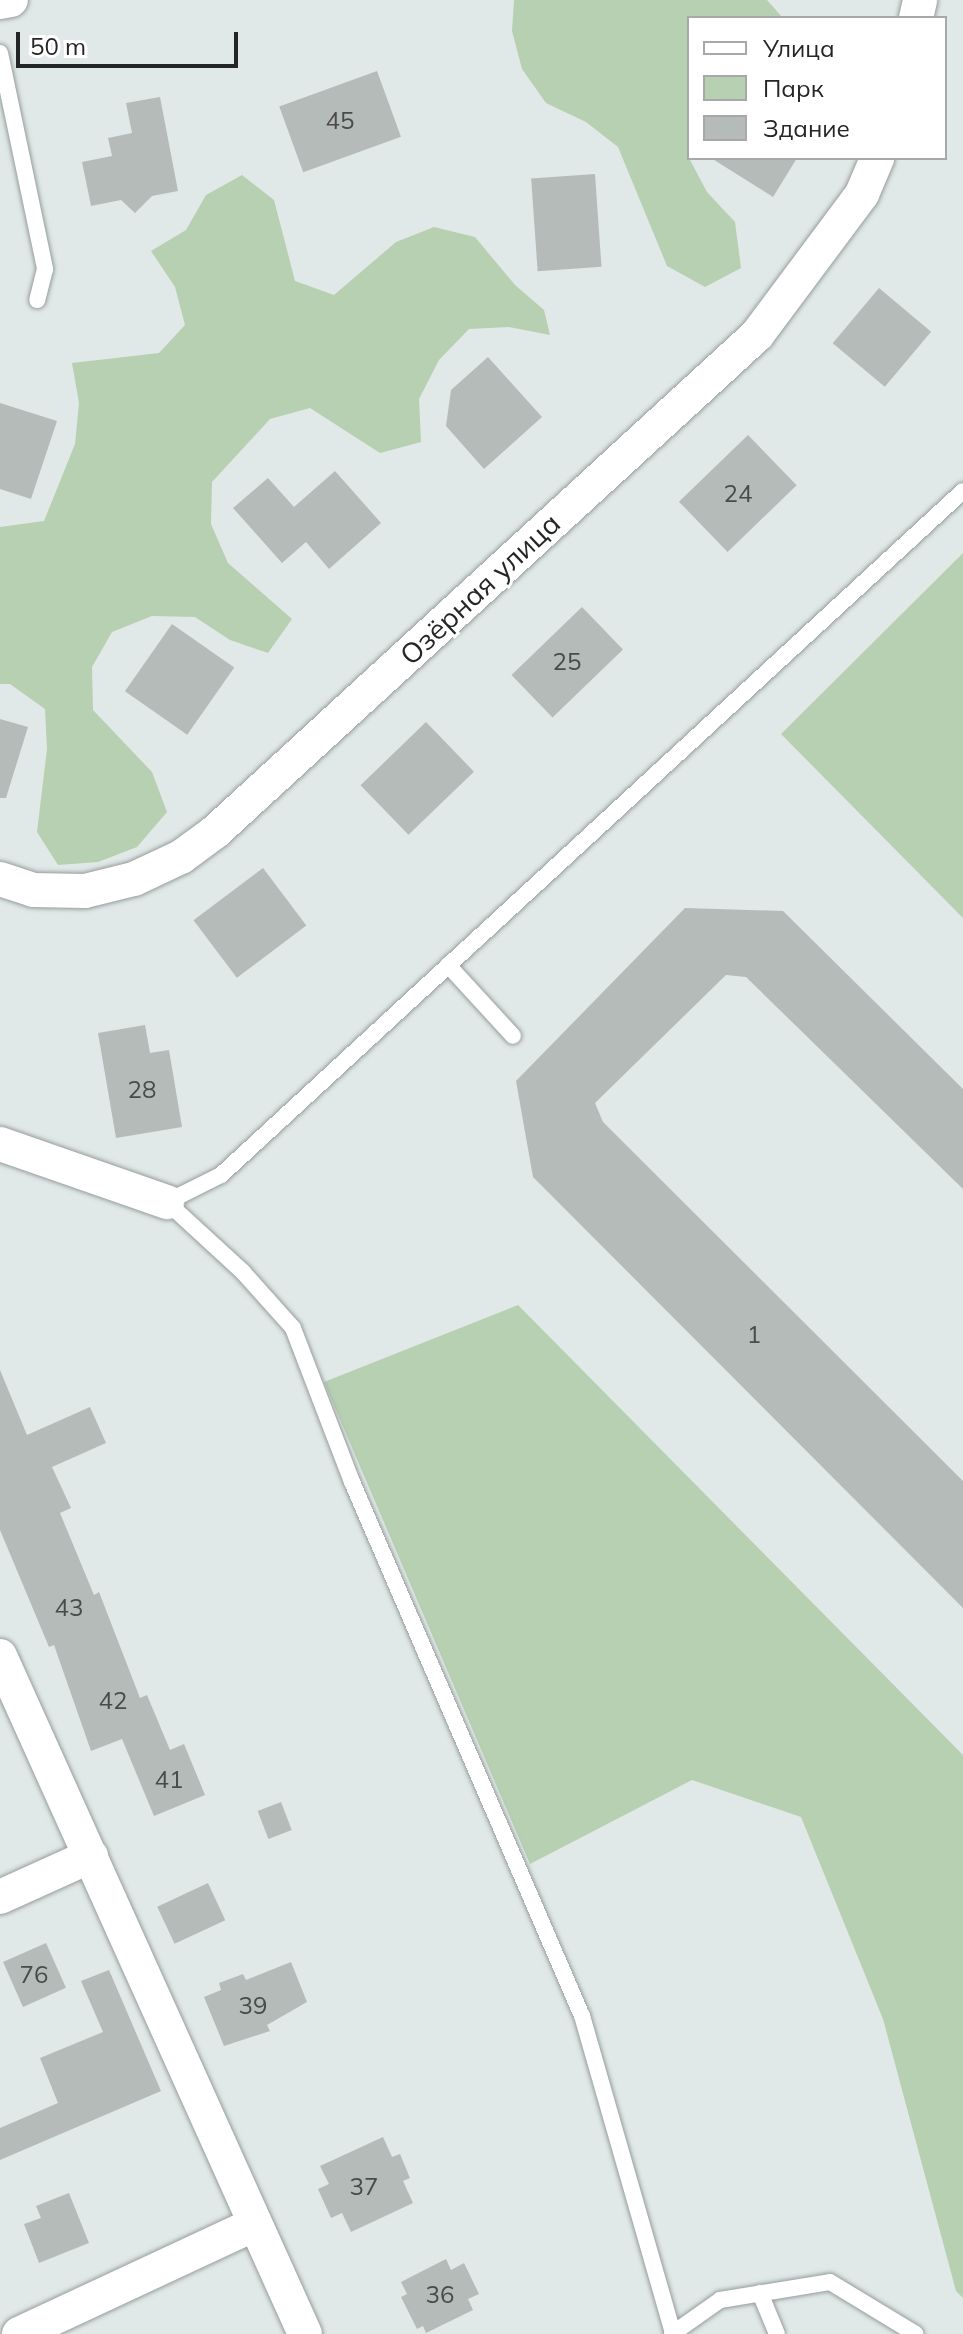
<!DOCTYPE html>
<meta charset="utf-8">
<style>
body{margin:0}
#map{position:relative;width:963px;height:2334px;overflow:hidden;background:#e1e8e8;font-family:Mulish,sans-serif}
div>[style]{position:absolute}
[style*='--x']{left:calc(var(--x)*1px);top:calc(var(--y)*1px);width:calc(var(--w)*1px);rotate:calc(var(--a)*1deg)}
.green>*{inset:0;background:#b7d0b1}
.building>*{inset:0;background:#b5bbb8;transform-origin:0 0}
.roads{filter:drop-shadow(0 0 2px #969d9d) drop-shadow(0 0 2px #969d9d)}
.service>*{height:16px;margin:-8px;padding:0 8px;transform-origin:8px;border-radius:8px;background:#fff}
.minor>*{height:34px;margin:-17px;padding:0 17px;transform-origin:17px;border-radius:17px;background:#fff}
span{translate:-50% -50%;white-space:nowrap;text-align:center;line-height:1.15;-webkit-text-stroke:6px #fff;paint-order:stroke}
.number-label{font-size:24px;color:#484b4a}
.number-label span{-webkit-text-stroke-width:0}
.street-label{font-size:28px;color:#242626}
.legend{position:absolute;left:687px;top:16px;width:260px;height:144px;box-sizing:border-box;background:#fff;border:2px solid #a7a8a8;margin:0;padding:10px 14px;list-style:none;font-size:24px;color:#242626}
.legend li{display:flex;align-items:center;gap:16px;height:40px}
.legend b{width:40px;border:2px solid #a7a8a8}
.scale{position:absolute;left:16px;top:32px;width:222px;height:36px;box-sizing:border-box;border:4px solid #242626;border-top:0;padding-left:10px;font-size:24px;line-height:28px;white-space:nowrap;color:#242626;-webkit-text-stroke:6px #fff;paint-order:stroke}
</style>
<div id="map">
<div class="green">
<i style="clip-path:polygon(514px 0,767px 0,782px 17px,689px 18px,689px 158px,707px 192px,735px 222px,741px 268px,705px 287px,667px 266px,618px 147px,586px 122px,546px 103px,522px 69px,512px 31px)"></i>
<i style="clip-path:polygon(242px 175px,274px 200px,295px 281px,334px 295px,396px 242px,434px 227px,475px 237px,515px 285px,544px 310px,550px 335px,509px 327px,469px 329px,439px 360px,419px 399px,421px 442px,380px 453px,310px 408px,270px 419px,212px 482px,211px 524px,228px 563px,292px 619px,268px 653px,230px 640px,195px 617px,152px 616px,112px 632px,92px 667px,93px 710px,152px 772px,167px 812px,137px 847px,98px 862px,58px 865px,37px 832px,47px 749px,45px 709px,10px 684px,0 684px,0 527px,44px 521px,75px 444px,79px 403px,72px 363px,159px 353px,185px 325px,175px 287px,151px 251px,186px 230px,206px 195px)"></i>
<i style="clip-path:polygon(963px 553px,963px 918px,781px 734px)"></i>
<i style="clip-path:polygon(518px 1305px,963px 1755px,963px 2298px,956px 2291px,883px 2019px,801px 1817px,692px 1780px,530px 1864px,324px 1382px)"></i>
</div>
<div class="building">
<i style="left:377px;top:71px;width:70px;height:104px;rotate:70deg"></i>
<i style="clip-path:polygon(160px 97px,178px 191px,152px 196px,135px 213px,121px 200px,91px 206px,82px 162px,112px 156px,108px 138px,132px 133px,126px 103px)"></i>
<i style="clip-path:polygon(711px 158px,797px 158px,773px 197px)"></i>
<i style="left:595px;top:174px;width:93px;height:64px;rotate:86deg"></i>
<i style="left:879px;top:288px;width:68px;height:72px;rotate:40deg"></i>
<i style="clip-path:polygon(488px 357px,542px 417px,484px 469px,446px 426px,451px 390px)"></i>
<i style="clip-path:polygon(0 403px,57px 421px,31px 499px,0 489px)"></i>
<i style="left:748px;top:435px;width:70px;height:96px;rotate:46deg"></i>
<i style="clip-path:polygon(335px 471px,381px 523px,329px 569px,306px 542px,282px 563px,233px 508px,268px 478px,294px 507px)"></i>
<i style="left:582px;top:607px;width:59px;height:98px;rotate:46deg"></i>
<i style="left:172px;top:624px;width:76px;height:82px;rotate:35deg"></i>
<i style="clip-path:polygon(0 719px,28px 727px,6px 798px,0 798px)"></i>
<i style="left:426px;top:722px;width:69px;height:91px;rotate:46deg"></i>
<i style="left:263px;top:868px;width:72px;height:87px;rotate:53deg"></i>
<i style="clip-path:polygon(685px 908px,783px 911px,963px 1089px,963px 1189px,746px 977px,726px 975px,595px 1103px,603px 1122px,963px 1481px,963px 1608px,533px 1177px,516px 1081px)"></i>
<i style="clip-path:polygon(145px 1025px,150px 1053px,169px 1050px,182px 1127px,116px 1138px,98px 1033px)"></i>
<i style="clip-path:polygon(0 1370px,27px 1435px,90px 1407px,106px 1443px,52px 1467px,71px 1508px,60px 1513px,94px 1595px,99px 1592px,140px 1698px,147px 1695px,170px 1750px,184px 1744px,205px 1795px,154px 1816px,122px 1739px,91px 1751px,54px 1645px,49px 1647px,0 1530px)"></i>
<i style="left:281px;top:1802px;width:30px;height:25px;rotate:69deg"></i>
<i style="left:208px;top:1883px;width:41px;height:56px;rotate:65deg"></i>
<i style="left:46px;top:1943px;width:49px;height:47px;rotate:66deg"></i>
<i style="clip-path:polygon(291px 1962px,307px 2002px,267px 2025px,270px 2031px,224px 2046px,204px 1997px,221px 1990px,219px 1983px,243px 1974px,246px 1980px)"></i>
<i style="clip-path:polygon(109px 1970px,161px 2091px,0 2160px,0 2128px,58px 2103px,40px 2058px,103px 2032px,81px 1981px)"></i>
<i style="clip-path:polygon(383px 2137px,392px 2157px,400px 2154px,410px 2178px,403px 2181px,413px 2203px,351px 2232px,342px 2213px,331px 2218px,318px 2189px,329px 2184px,320px 2166px)"></i>
<i style="clip-path:polygon(69px 2193px,89px 2243px,39px 2263px,24px 2224px,41px 2218px,36px 2206px)"></i>
<i style="clip-path:polygon(446px 2259px,451px 2270px,464px 2263px,479px 2294px,468px 2299px,473px 2310px,426px 2333px,423px 2326px,417px 2329px,401px 2297px,407px 2294px,401px 2282px)"></i>
</div>
<div class="roads">
<div class="service">
<i style="--x:0;--y:53;--w:221;--a:78.2"></i>
<i style="--x:45;--y:269;--w:32;--a:104"></i>
<i style="--x:448;--y:965;--w:96;--a:47.5"></i>
<i style="--x:760;--y:2293;--w:44;--a:67.5"></i>
<i style="--x:673;--y:2333;--w:330;--a:-106"></i>
<i style="--x:582;--y:2016;--w:581;--a:-113.3"></i>
<i style="--x:352;--y:1482;--w:165;--a:-111"></i>
<i style="--x:293;--y:1328;--w:75;--a:-131.8"></i>
<i style="--x:243;--y:1272;--w:103;--a:-137.4"></i>
<i style="--x:167;--y:1202;--w:60;--a:-26.6"></i>
<i style="--x:221;--y:1175;--w:1009;--a:-42.67"></i>
<i style="--x:672;--y:2334;--w:59;--a:-35.3"></i>
<i style="--x:720;--y:2300;--w:111;--a:-9.3"></i>
<i style="--x:830;--y:2282;--w:100;--a:31.2"></i>
</div>
<div class="minor">
<i style="--x:0;--y:2;--w:11;--a:-10"></i>
<i style="--x:916;--y:18;--w:18;--a:-77"></i>
<i style="--x:0;--y:879;--w:35;--a:18"></i>
<i style="--x:33;--y:890;--w:52;--a:1.1"></i>
<i style="--x:85;--y:891;--w:50;--a:-13.8"></i>
<i style="--x:134;--y:879;--w:52;--a:-25.1"></i>
<i style="--x:181;--y:857;--w:42;--a:-36.3"></i>
<i style="--x:215;--y:832;--w:735;--a:-42.52"></i>
<i style="--x:757;--y:335;--w:176;--a:-53.3"></i>
<i style="--x:862;--y:194;--w:39;--a:-67"></i>
<i style="--x:0;--y:1144;--w:177;--a:19.2"></i>
<i style="--x:0;--y:1656;--w:743;--a:65.78"></i>
<i style="--x:0;--y:1897;--w:100;--a:-24.3"></i>
<i style="--x:19;--y:2334;--w:260;--a:-25"></i>
</div>
</div>
<div class="number-label">
<span style="left:340px;top:121px">45</span>
<span style="left:738px;top:494px">24</span>
<span style="left:567px;top:662px">25</span>
<span style="left:142px;top:1090px">28</span>
<span style="left:754px;top:1335px">1</span>
<span style="left:69px;top:1608px">43</span>
<span style="left:113px;top:1701px">42</span>
<span style="left:169px;top:1780px">41</span>
<span style="left:34px;top:1975px">76</span>
<span style="left:253px;top:2006px">39</span>
<span style="left:364px;top:2187px">37</span>
<span style="left:440px;top:2295px">36</span>
</div>
<div class="street-label">
<span style="left:480px;top:589px;rotate:-43deg">Озёрная улица</span>
</div>
<ul class="legend">
<li><b style="height:10px;background:#fff"></b>Улица</li>
<li><b style="height:22px;background:#b7d0b1"></b>Парк</li>
<li><b style="height:22px;background:#b5bbb8"></b>Здание</li>
</ul>
<div class="scale">50 m</div>
</div>
